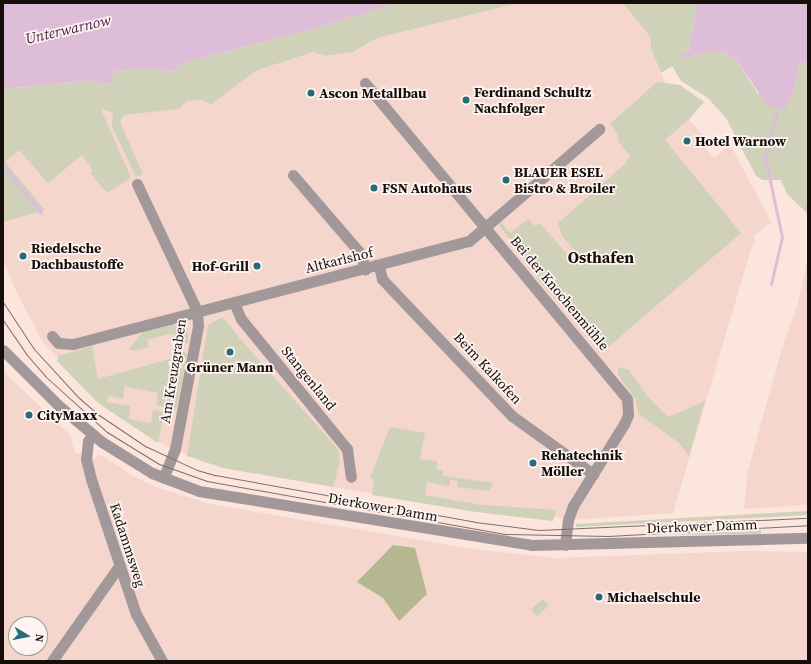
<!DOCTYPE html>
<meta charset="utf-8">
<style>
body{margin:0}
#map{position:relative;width:811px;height:664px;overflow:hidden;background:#fbe5dd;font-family:"Source Serif 4",serif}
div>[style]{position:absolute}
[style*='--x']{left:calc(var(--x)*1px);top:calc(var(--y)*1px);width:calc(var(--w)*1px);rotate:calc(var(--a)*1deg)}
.built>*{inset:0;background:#f5d6cc}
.green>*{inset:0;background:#cfd1b9;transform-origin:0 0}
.forest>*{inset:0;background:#b5b790}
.water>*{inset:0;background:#debdd9}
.stream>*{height:3px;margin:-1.5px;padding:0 1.5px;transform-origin:1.5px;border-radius:1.5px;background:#debdd9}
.minor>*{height:11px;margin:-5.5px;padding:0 5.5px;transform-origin:5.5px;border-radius:5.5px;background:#a2989a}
.tertiary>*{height:11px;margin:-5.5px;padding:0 5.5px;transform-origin:5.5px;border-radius:5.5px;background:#a2989a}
.tram>*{height:1px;margin:-0.5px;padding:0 0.5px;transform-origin:0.5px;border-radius:0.5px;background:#7d6f6a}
.dots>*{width:11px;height:11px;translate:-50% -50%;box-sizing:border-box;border:2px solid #fef5f2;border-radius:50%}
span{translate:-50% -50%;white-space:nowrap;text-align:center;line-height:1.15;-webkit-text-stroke:3.5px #fef5f2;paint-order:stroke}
.poi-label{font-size:14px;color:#150e0b;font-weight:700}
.left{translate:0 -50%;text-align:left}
.right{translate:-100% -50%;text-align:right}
.street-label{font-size:14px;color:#150e0b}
.water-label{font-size:15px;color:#492046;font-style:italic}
.quarter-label{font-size:16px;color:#150e0b;font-weight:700}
.frame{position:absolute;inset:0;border:4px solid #150e0b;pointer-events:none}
.north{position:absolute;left:8px;top:616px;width:40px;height:40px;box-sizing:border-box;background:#fef5f2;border:1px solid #a19996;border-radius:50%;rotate:100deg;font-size:11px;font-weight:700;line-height:16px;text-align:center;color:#150e0b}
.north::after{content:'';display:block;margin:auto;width:14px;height:18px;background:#256b7a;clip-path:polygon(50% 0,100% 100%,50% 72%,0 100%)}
</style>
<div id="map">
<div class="built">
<i style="clip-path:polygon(519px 3px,623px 3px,651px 38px,651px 48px,667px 87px,678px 99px,697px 109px,688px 118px,704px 136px,700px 142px,714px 158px,730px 144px,771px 222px,753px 236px,755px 242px,751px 249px,673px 513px,585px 519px,492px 514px,223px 468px,169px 448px,145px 433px,69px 371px,41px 339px,17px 293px,3px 260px,3px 109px,68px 101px,113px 113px,179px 109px,187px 101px,203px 100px,211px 105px,255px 71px,313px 52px,325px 56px,353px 52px,377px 38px)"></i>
<i style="clip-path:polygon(808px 258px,808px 505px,744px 509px,747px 474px,781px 352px,798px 303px)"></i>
<i style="clip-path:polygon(evenodd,3px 371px,70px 435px,75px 453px,95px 459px,98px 455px,103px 456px,133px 476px,156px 487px,210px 504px,472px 549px,556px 558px,745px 551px,808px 552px,808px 661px,3px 661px,3px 371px,16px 624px,40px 624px,40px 648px,16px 648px,16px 624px)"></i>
</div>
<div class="green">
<i style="clip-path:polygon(396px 3px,519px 3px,377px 38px,353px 52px,325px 56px,313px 52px,255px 71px,211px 105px,203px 100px,187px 101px,179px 109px,124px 115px,120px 122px,143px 174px,136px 177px,112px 126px,113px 113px,101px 109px,131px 178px,107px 193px,90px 173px,93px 170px,82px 155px,48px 183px,19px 150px,5px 162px,45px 210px,3px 222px,3px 89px,83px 81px,112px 84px,114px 71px,157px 68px,175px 72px,181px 63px,321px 27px)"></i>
<i style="clip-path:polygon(623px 3px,694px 3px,697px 6px,689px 49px,680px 59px,712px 51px,721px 51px,736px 59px,758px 94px,795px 87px,799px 64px,808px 61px,808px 214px,787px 194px,781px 180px,763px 180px,756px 176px,726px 118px,708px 98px,681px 81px,672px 66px,661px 73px,651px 48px,651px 38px)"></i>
<i style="clip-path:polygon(657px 82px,680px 85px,704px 102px,689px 119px,665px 140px,741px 233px,606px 349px,598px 345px,538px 280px,537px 274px,499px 225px,501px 222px,510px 233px,528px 219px,535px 226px,540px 223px,572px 260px,578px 255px,562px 236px,558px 223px,626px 163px,630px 156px,618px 141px,618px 135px,610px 124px)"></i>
<i style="clip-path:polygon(221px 318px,225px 319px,240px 339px,338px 449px,340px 462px,333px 487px,223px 468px,187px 456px,208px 325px)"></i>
<i style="clip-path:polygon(173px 322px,174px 325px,184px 331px,187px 328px,189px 343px,177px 343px,173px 333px,147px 340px,149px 347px,131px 351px,129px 349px,144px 330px)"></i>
<i style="clip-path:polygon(92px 346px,98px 379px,169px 359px,171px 361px,164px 407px,156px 405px,158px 393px,128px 387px,125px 384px,123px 399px,108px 396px,107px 402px,130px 406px,129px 419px,151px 423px,153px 410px,164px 412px,158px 443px,98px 403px,57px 361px,59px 356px)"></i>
<i style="clip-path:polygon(175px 350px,187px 353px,177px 409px,167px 407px,176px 358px)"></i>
<i style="clip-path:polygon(618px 367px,629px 370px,647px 396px,668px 417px,705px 401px,689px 456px,679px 443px,638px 413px,636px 400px,618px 375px)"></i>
<i style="clip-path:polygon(390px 427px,425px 433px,420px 459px,437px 461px,437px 469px,443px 470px,443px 476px,493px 483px,489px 491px,457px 487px,458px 481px,450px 480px,449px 486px,427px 482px,425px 495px,483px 505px,556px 510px,553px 521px,469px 511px,372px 495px,374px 480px,370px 478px)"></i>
<i style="clip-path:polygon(808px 511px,808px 515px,576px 527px,576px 524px)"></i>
<i style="clip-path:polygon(761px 530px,761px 534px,669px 535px)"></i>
<i style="left:543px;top:599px;width:9px;height:16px;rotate:49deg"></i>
</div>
<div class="forest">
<i style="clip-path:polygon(393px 545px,415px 548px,427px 594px,399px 621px,383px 598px,357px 582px)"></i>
</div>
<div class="water">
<i style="clip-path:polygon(8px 3px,396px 3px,321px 27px,181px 63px,175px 72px,157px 68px,114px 71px,112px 84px,83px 81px,3px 89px,3px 4px)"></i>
<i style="clip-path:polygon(694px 3px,808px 3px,808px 61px,799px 64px,795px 87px,786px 108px,767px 105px,736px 59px,722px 51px,712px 51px,679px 59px,689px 49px,697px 6px)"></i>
</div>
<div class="stream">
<i style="--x:5;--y:167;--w:58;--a:52"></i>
<i style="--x:771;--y:284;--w:48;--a:-76.8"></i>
<i style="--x:782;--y:237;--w:81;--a:-102.1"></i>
<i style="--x:765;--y:158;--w:53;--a:-75.7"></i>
</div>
<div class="minor">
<i style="--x:365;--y:83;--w:410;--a:50.3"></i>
<i style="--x:627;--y:399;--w:16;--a:86"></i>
<i style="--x:628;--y:415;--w:10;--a:114"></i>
<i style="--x:624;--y:424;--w:97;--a:121.9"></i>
<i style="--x:573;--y:506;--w:15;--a:110"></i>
<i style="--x:568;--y:520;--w:25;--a:97"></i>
<i style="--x:293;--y:175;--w:104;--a:49.3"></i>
<i style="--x:361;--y:254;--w:16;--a:75"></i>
<i style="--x:137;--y:184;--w:140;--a:64.7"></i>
<i style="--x:197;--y:311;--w:15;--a:86"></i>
<i style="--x:198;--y:326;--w:125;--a:100.6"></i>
<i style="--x:175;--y:449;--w:31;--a:112"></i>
<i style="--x:379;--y:266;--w:13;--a:77"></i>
<i style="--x:382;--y:279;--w:189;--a:46.5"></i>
<i style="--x:512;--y:416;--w:100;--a:35.6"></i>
<i style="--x:234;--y:302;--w:18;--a:68"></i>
<i style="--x:241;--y:319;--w:168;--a:50.8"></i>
<i style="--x:347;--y:449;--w:28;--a:82"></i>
<i style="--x:52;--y:336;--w:9;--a:49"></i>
<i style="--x:58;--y:343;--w:15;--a:4"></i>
<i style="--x:73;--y:344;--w:409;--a:-14.6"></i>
<i style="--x:469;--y:241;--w:172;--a:-40.7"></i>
<i style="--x:93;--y:435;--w:8;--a:130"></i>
<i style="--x:88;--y:441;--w:18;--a:96"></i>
<i style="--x:86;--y:459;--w:21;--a:76"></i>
<i style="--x:91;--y:479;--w:142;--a:71.6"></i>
<i style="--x:136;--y:614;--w:54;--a:61"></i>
<i style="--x:52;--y:661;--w:116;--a:-54.8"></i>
</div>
<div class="tertiary">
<i style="--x:3;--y:350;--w:78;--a:45"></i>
<i style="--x:58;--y:405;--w:57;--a:40.1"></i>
<i style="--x:102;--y:442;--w:59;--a:31.8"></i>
<i style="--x:152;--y:473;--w:50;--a:21"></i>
<i style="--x:199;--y:491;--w:337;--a:9.2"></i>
<i style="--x:532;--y:545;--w:276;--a:-1.5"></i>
</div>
<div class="tram">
<i style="--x:3;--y:302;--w:56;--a:56.6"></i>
<i style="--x:34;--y:349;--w:65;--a:47.5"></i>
<i style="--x:78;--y:397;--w:28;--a:41"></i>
<i style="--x:99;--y:415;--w:55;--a:34"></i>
<i style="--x:145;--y:446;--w:57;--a:24.8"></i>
<i style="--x:197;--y:470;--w:19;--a:16"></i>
<i style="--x:215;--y:475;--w:264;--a:10.2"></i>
<i style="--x:475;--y:522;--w:64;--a:7.1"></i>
<i style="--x:539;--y:530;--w:269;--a:-2.6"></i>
<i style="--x:3;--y:320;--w:42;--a:55.6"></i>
<i style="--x:27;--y:355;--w:28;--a:49"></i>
<i style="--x:45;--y:376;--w:84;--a:42.1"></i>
<i style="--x:107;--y:432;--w:61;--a:31.6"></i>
<i style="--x:159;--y:464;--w:51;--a:19.5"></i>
<i style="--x:207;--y:481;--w:304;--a:10.1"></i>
<i style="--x:506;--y:534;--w:102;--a:1.1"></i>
<i style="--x:608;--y:536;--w:200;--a:-3.1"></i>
</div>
<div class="dots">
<i style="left:311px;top:93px;background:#256b7a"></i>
<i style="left:466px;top:100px;background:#256b7a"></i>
<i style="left:687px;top:141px;background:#256b7a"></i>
<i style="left:506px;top:180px;background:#256b7a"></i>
<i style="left:374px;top:188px;background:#256b7a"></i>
<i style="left:23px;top:256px;background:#256b7a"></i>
<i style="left:257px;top:266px;background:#256b7a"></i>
<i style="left:230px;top:352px;background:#256b7a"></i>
<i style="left:29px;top:415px;background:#256b7a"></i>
<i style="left:533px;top:463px;background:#256b7a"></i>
<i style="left:599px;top:597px;background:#256b7a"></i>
</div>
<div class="poi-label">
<span class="left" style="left:474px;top:100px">Ferdinand Schultz<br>Nachfolger</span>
<span class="left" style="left:319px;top:93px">Ascon Metallbau</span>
<span class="left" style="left:695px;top:141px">Hotel Warnow</span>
<span class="left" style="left:514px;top:180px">BLAUER ESEL<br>Bistro &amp; Broiler</span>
<span class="left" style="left:382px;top:188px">FSN Autohaus</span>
<span class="left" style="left:31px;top:256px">Riedelsche<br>Dachbaustoffe</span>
<span class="right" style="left:249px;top:266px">Hof-Grill</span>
<span style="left:230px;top:367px">Grüner Mann</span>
<span class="left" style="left:37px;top:415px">CityMaxx</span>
<span class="left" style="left:541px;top:463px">Rehatechnik<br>Möller</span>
<span class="left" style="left:607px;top:597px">Michaelschule</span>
</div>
<div class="street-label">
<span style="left:339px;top:260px;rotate:-14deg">Altkarlshof</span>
<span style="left:560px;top:293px;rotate:50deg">Bei der Knochenmühle</span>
<span style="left:488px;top:368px;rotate:47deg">Beim Kalkofen</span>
<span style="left:173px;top:371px;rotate:-81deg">Am Kreuzgraben</span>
<span style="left:309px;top:378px;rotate:51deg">Stangenland</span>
<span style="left:383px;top:507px;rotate:10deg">Dierkower Damm</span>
<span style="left:702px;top:526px;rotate:-2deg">Dierkower Damm</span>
<span style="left:128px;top:545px;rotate:72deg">Kadammsweg</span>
</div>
<div class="water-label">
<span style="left:68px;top:29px;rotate:-13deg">Unterwarnow</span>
</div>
<div class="quarter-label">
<span style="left:601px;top:257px">Osthafen</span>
</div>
<div class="frame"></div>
<div class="north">N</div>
</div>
